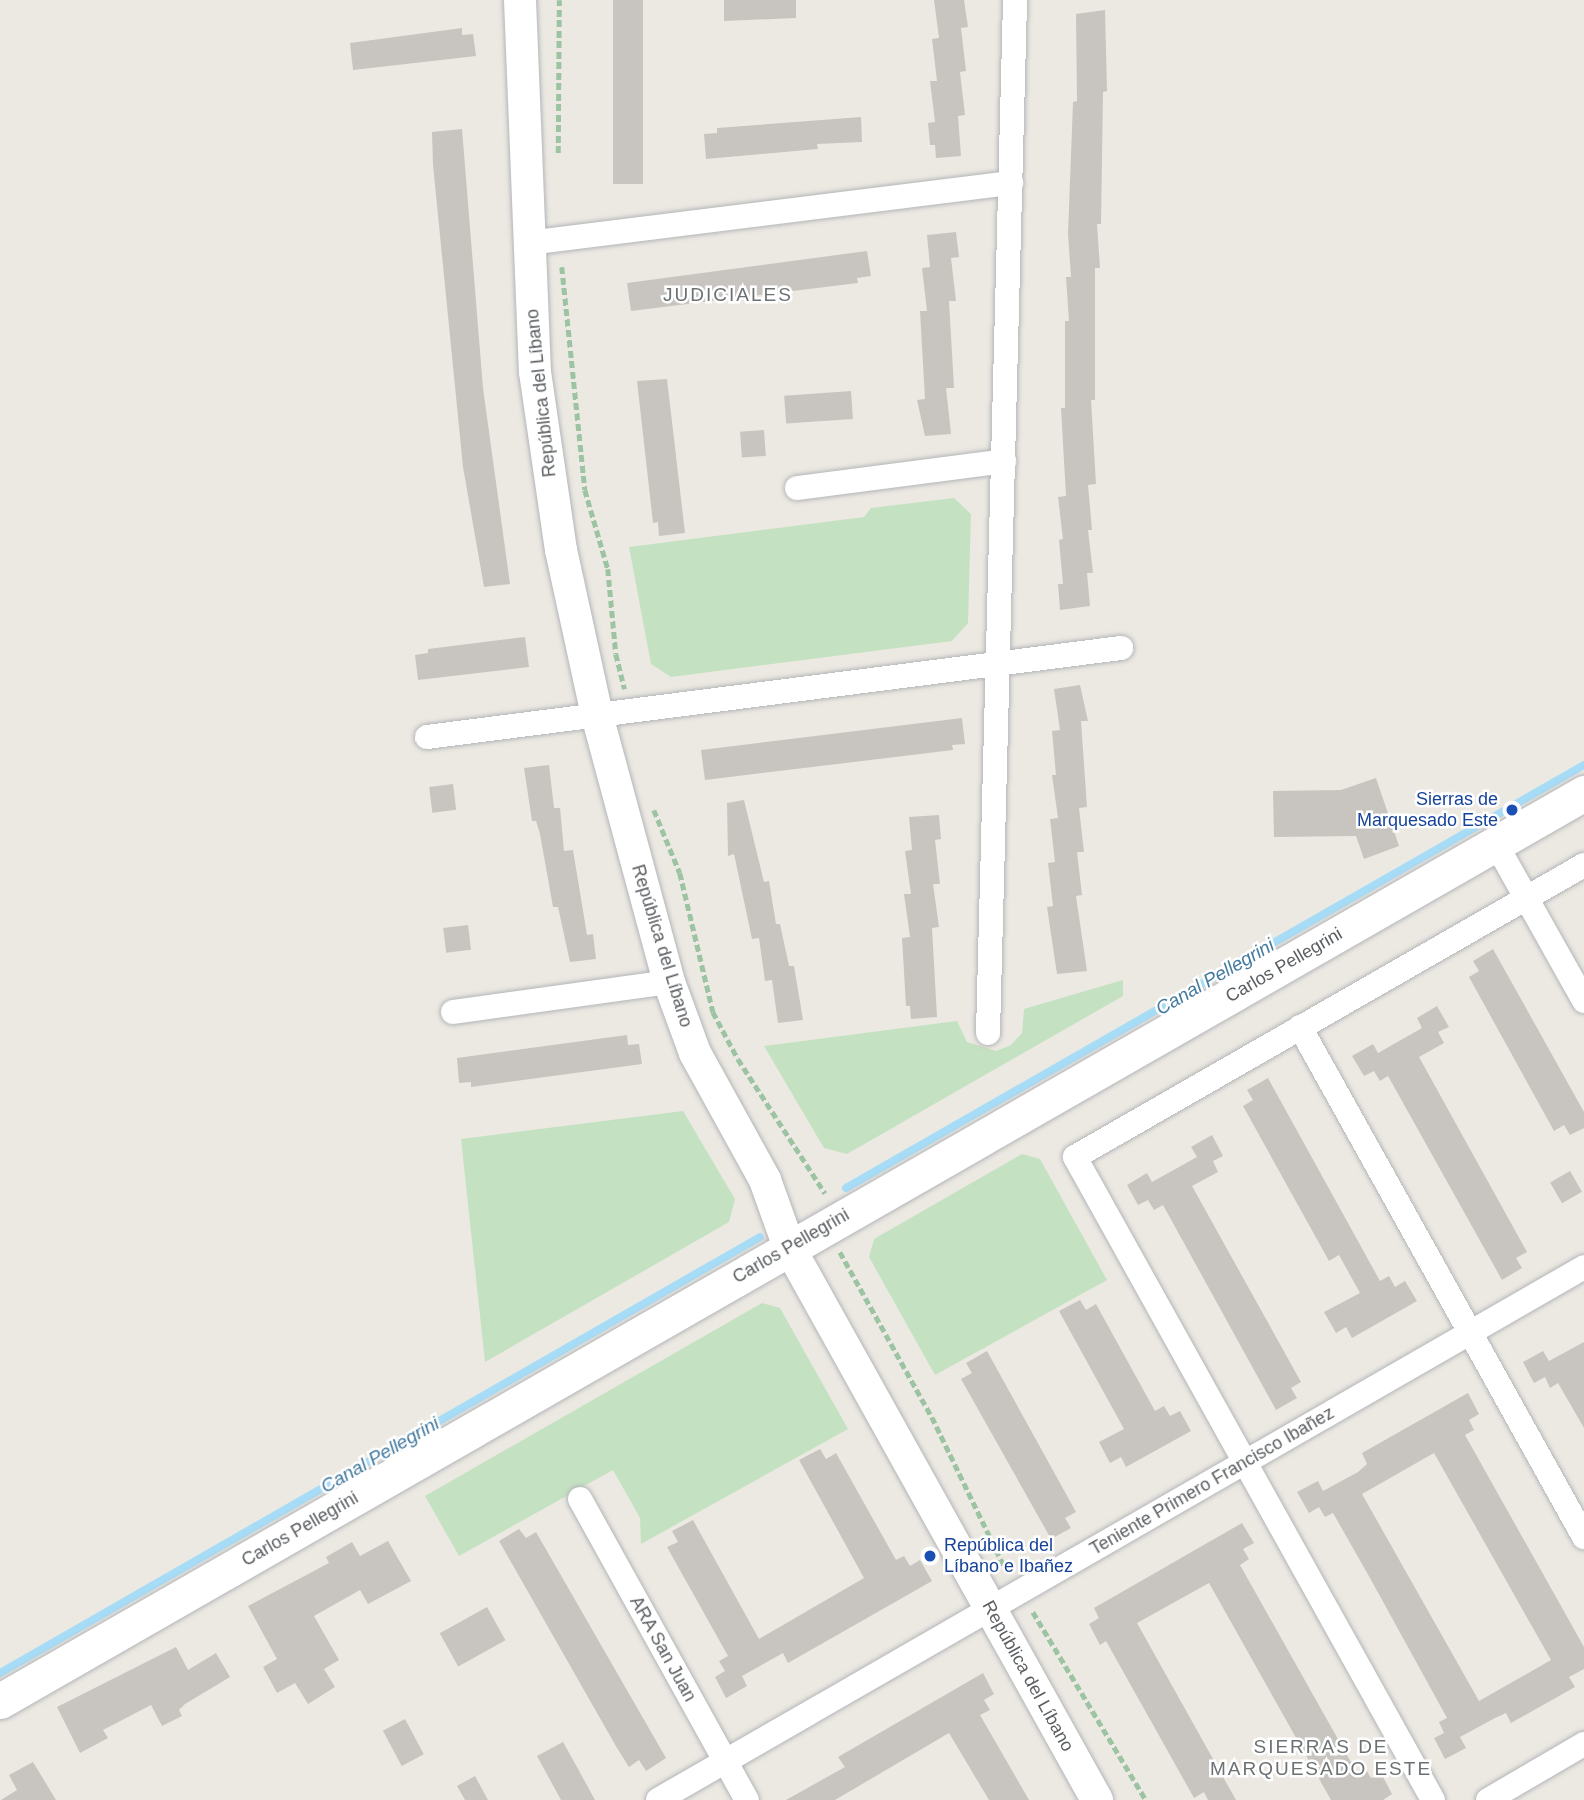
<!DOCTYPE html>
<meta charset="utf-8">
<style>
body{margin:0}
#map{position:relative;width:1584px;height:1800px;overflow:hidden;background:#ece9e2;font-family:Arial,sans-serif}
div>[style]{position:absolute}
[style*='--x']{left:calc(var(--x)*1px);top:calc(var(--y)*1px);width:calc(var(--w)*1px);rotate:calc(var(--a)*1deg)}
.green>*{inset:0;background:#c4e2c1}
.stream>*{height:8px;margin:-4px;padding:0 4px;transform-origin:4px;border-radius:4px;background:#a7dcf7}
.building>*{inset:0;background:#c8c4bf;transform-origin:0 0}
.path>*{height:4.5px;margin-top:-2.25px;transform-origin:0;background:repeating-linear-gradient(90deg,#9cc4a3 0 7px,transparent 0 10.5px)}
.roads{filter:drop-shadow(0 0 2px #b3b5b9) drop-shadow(0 0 2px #b3b5b9)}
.minor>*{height:24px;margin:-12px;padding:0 12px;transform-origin:12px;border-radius:12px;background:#fff}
.tertiary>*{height:32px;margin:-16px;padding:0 16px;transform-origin:16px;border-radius:16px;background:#fff}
.secondary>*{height:35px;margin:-17.5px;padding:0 17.5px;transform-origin:17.5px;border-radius:17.5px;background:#fff}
.dots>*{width:19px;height:19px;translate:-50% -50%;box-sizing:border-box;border:4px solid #fff;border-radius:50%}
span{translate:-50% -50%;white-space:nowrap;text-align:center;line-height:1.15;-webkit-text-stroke:5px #fff;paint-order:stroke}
.street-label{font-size:18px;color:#5b5f62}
.transit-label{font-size:18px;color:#164399}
.right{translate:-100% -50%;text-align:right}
.left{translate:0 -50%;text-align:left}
.neighbourhood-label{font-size:19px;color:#6c7174;letter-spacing:2px}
.water-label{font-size:19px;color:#447a9f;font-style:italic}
</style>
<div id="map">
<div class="green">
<i style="clip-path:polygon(954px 498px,971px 514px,968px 623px,952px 641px,671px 677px,651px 664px,629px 547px,864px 517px,871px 508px)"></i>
<i style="clip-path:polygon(1123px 980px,1123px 996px,847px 1154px,824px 1148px,764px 1046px,957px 1021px,967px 1042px,996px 1051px,1011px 1045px,1022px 1033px,1024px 1009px)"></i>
<i style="clip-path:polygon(683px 1111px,735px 1199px,729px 1222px,485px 1362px,461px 1139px)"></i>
<i style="clip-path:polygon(1022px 1154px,1040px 1159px,1107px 1280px,935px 1375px,869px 1257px,874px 1239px)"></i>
<i style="clip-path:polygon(762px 1303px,780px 1308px,848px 1429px,641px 1544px,640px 1518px,613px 1470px,459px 1556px,425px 1496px)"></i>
</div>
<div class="stream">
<i style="--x:846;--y:1188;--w:851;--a:-29.82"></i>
<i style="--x:0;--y:1673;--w:876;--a:-29.84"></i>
</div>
<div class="building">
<i style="left:613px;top:0;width:30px;height:184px"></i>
<i style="clip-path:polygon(724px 0,796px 0,796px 18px,724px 21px)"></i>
<i style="clip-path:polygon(934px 0,964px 0,968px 27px,961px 28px,966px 71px,960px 72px,965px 115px,958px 116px,961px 156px,936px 158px,935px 145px,930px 145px,928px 123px,935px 122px,930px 81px,937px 81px,932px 39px,939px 38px)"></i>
<i style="clip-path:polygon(1105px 10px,1107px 91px,1103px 92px,1101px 224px,1097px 224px,1100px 268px,1095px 268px,1095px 400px,1091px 400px,1096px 484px,1088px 485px,1092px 530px,1088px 530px,1093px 573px,1087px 573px,1090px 606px,1060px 610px,1058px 584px,1063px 584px,1059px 540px,1063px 539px,1058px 497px,1066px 496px,1061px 408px,1065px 408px,1065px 321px,1069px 321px,1066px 277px,1071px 277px,1068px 234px,1073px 102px,1077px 101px,1076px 14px)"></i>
<i style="clip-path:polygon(462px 28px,462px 35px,473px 34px,476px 56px,353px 70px,350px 43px)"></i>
<i style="clip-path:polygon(861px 117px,862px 142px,817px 144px,818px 149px,706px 159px,704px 134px,717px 133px,717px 128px)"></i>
<i style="clip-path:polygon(462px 129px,483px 388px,510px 584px,484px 587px,463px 467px,433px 165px,432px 132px)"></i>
<i style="clip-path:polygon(956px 232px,959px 257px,951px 258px,956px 301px,949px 301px,954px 388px,946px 388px,951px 434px,925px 436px,917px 400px,925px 399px,920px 311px,927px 311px,922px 268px,930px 267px,927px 235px)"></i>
<i style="clip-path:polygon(867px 251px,871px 276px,857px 278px,858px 283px,631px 311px,627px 283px)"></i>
<i style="clip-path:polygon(667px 379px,685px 533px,659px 536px,658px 522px,653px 523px,637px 381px)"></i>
<i style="left:851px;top:391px;width:28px;height:67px;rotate:86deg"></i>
<i style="left:764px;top:430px;width:26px;height:24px;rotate:86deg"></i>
<i style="clip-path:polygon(525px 637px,529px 667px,418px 680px,415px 655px,428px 653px,428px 649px)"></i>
<i style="clip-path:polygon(1080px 685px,1088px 721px,1081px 721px,1087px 807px,1079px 808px,1084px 852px,1077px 852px,1082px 895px,1076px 896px,1087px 971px,1057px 974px,1047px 907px,1053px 906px,1048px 863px,1055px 862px,1050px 819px,1058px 818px,1052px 775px,1056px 775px,1052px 731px,1060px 730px,1054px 689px)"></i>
<i style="clip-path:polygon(962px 718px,965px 744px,952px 745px,953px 750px,705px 780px,701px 750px)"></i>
<i style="clip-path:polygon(549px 765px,554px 808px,560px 808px,564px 851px,573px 850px,587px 935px,593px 934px,596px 959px,570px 962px,558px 907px,553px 907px,540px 834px,536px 821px,532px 821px,524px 768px)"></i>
<i style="clip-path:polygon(1376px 778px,1399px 846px,1364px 859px,1356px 836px,1274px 837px,1273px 791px,1341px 790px)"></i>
<i style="left:453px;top:784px;width:26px;height:24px;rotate:83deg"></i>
<i style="clip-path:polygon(744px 800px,764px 882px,769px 881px,776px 924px,780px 924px,789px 966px,794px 966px,803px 1020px,778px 1023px,772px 980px,765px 981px,759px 938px,752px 939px,734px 854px,728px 856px,727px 803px)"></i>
<i style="clip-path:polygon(939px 815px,941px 839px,935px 840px,940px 884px,933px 884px,939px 927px,932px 928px,937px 1017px,911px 1019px,910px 1006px,906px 1006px,902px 938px,910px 937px,904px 894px,911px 894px,905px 851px,912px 850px,909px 817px)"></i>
<i style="left:468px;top:925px;width:25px;height:25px;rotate:83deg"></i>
<i style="clip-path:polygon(1493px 949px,1584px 1112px,1584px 1128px,1570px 1135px,1564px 1125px,1554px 1131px,1469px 977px,1479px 971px,1473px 961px)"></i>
<i style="clip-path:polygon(1437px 1006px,1449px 1027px,1438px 1032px,1444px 1043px,1419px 1057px,1527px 1252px,1516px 1258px,1522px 1268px,1502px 1280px,1388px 1076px,1380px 1081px,1374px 1071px,1364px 1076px,1352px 1056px,1373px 1044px,1378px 1053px,1422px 1028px,1417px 1018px)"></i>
<i style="clip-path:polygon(627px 1035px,628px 1045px,639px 1044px,642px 1064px,471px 1087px,471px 1082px,459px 1083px,457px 1058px)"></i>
<i style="clip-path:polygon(1268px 1078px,1380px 1281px,1389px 1276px,1395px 1287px,1405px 1281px,1417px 1301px,1352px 1338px,1346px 1327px,1336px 1333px,1324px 1312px,1360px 1293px,1339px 1255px,1329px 1261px,1243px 1106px,1253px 1100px,1247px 1090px)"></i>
<i style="clip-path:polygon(1212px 1135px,1223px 1156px,1213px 1161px,1218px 1172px,1192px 1186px,1301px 1382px,1291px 1388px,1297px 1398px,1276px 1410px,1163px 1205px,1154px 1210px,1148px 1200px,1138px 1205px,1127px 1185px,1147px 1173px,1152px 1182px,1197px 1157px,1191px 1147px)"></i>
<i style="left:1570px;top:1171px;width:24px;height:23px;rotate:60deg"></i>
<i style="clip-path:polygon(1080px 1300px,1086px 1310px,1096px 1304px,1155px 1411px,1164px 1406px,1170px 1416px,1180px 1411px,1191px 1431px,1126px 1467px,1121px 1457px,1110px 1463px,1099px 1442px,1124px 1429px,1059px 1311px)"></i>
<i style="clip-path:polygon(1584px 1342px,1584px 1428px,1558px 1383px,1550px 1388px,1545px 1377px,1534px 1383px,1523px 1362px,1543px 1351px,1549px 1361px)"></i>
<i style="clip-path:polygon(987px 1351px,1076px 1512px,1065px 1518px,1071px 1528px,1051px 1539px,961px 1379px,972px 1373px,966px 1363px)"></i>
<i style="clip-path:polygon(evenodd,1468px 1393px,1479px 1414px,1469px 1420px,1474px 1430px,1465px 1435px,1584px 1647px,1584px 1669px,1569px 1677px,1575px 1687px,1511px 1723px,1506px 1713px,1495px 1718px,1460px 1737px,1466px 1748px,1445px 1759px,1434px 1738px,1444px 1733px,1439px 1722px,1447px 1718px,1370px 1578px,1333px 1513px,1325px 1517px,1319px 1507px,1309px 1513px,1297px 1492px,1318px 1481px,1323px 1491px,1358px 1472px,1367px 1464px,1362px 1453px,1468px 1393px,1434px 1453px,1551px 1660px,1479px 1701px,1362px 1494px,1434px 1453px)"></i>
<i style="clip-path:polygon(820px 1449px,826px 1459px,836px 1453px,896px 1560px,904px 1556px,910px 1566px,920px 1560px,932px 1581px,788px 1663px,783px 1653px,742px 1676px,747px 1686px,726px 1698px,715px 1677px,725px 1671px,719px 1661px,728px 1656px,667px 1547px,678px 1542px,672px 1531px,693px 1520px,759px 1639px,864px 1578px,799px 1460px)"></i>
<i style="clip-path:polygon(1242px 1523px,1254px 1543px,1243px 1549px,1249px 1559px,1240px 1565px,1357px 1773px,1365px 1768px,1371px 1778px,1381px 1773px,1392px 1794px,1383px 1800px,1331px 1800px,1209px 1583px,1137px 1623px,1236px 1800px,1208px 1800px,1204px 1792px,1194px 1798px,1106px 1641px,1100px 1645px,1089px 1624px,1099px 1618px,1094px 1608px)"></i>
<i style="clip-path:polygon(519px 1529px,526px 1538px,536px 1532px,666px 1758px,646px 1771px,639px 1760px,629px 1767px,617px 1748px,499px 1541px)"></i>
<i style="clip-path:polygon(388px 1541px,411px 1581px,368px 1604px,360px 1590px,314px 1616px,339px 1660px,324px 1669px,335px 1687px,308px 1704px,295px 1683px,277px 1693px,263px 1667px,277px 1659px,248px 1606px,329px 1563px,326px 1557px,352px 1542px,360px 1556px)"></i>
<i style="left:487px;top:1607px;width:38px;height:54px;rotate:61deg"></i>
<i style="clip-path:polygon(176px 1647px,188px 1670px,216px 1653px,230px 1677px,185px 1704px,179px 1710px,182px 1716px,162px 1726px,151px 1705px,103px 1730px,108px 1738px,80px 1753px,57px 1707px)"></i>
<i style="clip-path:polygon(983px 1673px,994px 1694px,984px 1700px,990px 1710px,980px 1715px,1029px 1800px,989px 1800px,949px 1733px,835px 1800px,786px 1800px,845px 1767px,838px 1757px)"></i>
<i style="left:405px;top:1719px;width:40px;height:25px;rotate:62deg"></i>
<i style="clip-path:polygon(563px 1742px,577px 1767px,595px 1800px,561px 1800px,537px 1756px)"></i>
<i style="clip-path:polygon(33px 1762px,56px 1800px,1px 1800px,17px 1790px,9px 1775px)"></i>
<i style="clip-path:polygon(475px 1776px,488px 1800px,465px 1800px,457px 1786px)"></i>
</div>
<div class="path">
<i style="--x:558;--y:153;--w:153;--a:-89.6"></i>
<i style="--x:562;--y:267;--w:224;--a:84.1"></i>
<i style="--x:585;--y:490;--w:82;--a:73.8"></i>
<i style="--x:608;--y:569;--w:85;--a:84.6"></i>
<i style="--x:616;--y:654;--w:36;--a:76"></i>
<i style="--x:654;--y:810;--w:68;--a:67.6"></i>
<i style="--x:680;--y:873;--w:143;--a:76.6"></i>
<i style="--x:713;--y:1012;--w:53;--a:62"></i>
<i style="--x:738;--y:1059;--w:160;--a:57"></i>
<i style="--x:840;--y:1252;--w:189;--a:60.9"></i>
<i style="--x:932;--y:1417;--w:172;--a:64.2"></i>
<i style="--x:1033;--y:1612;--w:219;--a:59"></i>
</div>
<div class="roads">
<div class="minor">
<i style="--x:528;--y:243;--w:487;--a:-7.1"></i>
<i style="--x:797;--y:488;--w:209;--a:-7.4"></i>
<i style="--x:427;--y:737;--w:700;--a:-7.31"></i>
<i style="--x:1496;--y:844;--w:180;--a:60.7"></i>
<i style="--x:453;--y:1012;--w:218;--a:-7.9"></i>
<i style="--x:1300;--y:1027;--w:584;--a:60.89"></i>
<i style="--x:988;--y:1033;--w:1033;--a:-88.5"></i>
<i style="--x:580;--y:1499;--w:344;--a:61"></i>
<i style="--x:658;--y:1800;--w:1068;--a:-29.92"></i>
<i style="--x:1433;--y:1800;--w:736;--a:-119.11"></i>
<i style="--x:1075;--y:1157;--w:587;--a:-29.84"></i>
<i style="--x:1488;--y:1800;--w:111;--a:-30.3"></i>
</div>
<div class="tertiary">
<i style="--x:520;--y:0;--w:372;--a:87.7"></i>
<i style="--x:535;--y:372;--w:180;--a:81.7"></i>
<i style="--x:561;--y:550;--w:169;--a:77.7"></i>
<i style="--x:597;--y:715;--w:277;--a:74.9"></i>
<i style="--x:669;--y:982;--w:76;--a:69.9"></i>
<i style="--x:695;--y:1053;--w:145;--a:61.1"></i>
<i style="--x:765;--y:1180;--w:71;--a:70.3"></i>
<i style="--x:789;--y:1247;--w:633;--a:60.88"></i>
</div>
<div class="secondary">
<i style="--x:0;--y:1701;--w:1826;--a:-29.82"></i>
</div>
</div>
<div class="dots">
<i style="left:1512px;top:810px;background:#1a4fb4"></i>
<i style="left:930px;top:1556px;background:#1a4fb4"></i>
</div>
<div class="street-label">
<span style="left:541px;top:393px;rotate:-96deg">República del Líbano</span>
<span style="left:662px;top:946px;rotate:73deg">República del Líbano</span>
<span style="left:1284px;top:965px;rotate:-30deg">Carlos Pellegrini</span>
<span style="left:791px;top:1246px;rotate:-30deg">Carlos Pellegrini</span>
<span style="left:1212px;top:1481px;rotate:-30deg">Teniente Primero Francisco Ibañez</span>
<span style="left:300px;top:1529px;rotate:-30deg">Carlos Pellegrini</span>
<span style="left:663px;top:1649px;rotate:61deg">ARA San Juan</span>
<span style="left:1028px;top:1676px;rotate:61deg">República del Líbano</span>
</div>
<div class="transit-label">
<span class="right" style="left:1498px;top:810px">Sierras de<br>Marquesado Este</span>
<span class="left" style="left:944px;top:1556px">República del<br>Líbano e Ibañez</span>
</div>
<div class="neighbourhood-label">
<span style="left:728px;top:295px">JUDICIALES</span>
<span style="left:1321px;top:1758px">SIERRAS DE<br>MARQUESADO ESTE</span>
</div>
<div class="water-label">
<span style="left:1215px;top:977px;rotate:-30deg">Canal Pellegrini</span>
<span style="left:380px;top:1455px;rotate:-30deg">Canal Pellegrini</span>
</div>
</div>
